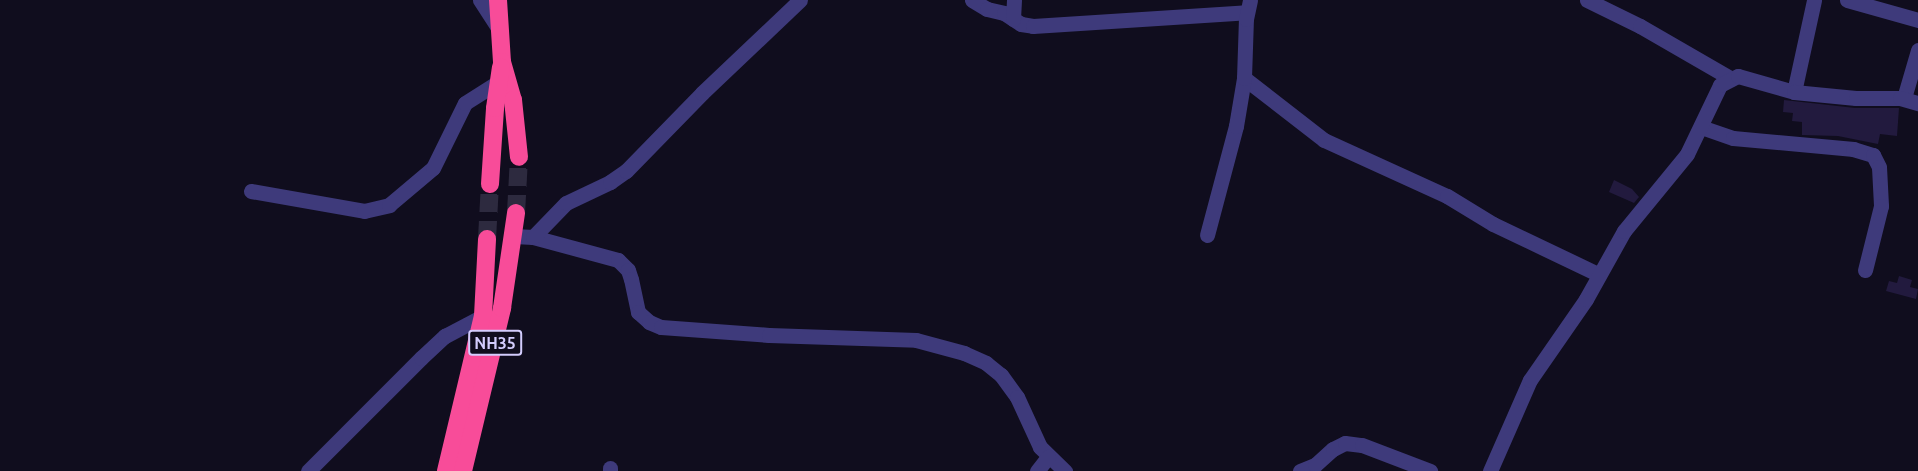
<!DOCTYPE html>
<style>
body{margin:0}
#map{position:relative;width:1918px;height:471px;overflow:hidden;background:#100d1e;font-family:Ubuntu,sans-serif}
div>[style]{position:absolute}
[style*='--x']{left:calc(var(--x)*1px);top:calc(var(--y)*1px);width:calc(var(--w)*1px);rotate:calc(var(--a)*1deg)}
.building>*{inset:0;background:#221a3e}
.highway-tunnel>*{height:18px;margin-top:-9px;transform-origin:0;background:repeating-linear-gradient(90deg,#2d2a3f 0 18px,transparent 0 27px)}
.minor>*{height:15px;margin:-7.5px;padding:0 7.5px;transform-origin:7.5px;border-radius:7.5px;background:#3e3a7b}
.highway>*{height:18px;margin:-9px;padding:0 9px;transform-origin:9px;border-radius:9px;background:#f84c99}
span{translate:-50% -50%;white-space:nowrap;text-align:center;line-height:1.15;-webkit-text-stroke:5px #100d1e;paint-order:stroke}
.shield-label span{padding:2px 4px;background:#100d1e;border:2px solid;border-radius:4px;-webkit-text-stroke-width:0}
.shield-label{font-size:16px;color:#d3ccfd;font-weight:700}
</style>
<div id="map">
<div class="building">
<i style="clip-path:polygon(1784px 100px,1855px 108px,1899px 108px,1897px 136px,1880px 134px,1878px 144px,1838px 136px,1802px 135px,1802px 122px,1792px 121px,1793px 113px,1783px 112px)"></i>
<i style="clip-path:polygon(1614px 180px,1632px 189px,1639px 197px,1634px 203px,1609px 192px)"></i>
<i style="clip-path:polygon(1899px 276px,1912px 280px,1910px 287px,1918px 289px,1916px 299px,1886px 291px,1889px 281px,1897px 283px)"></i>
</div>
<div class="highway-tunnel">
<i style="--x:516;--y:213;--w:56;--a:-86.9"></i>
<i style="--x:487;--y:239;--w:55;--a:-86.9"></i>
</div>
<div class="minor">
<i style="--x:480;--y:0;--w:38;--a:57"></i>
<i style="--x:972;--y:0;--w:17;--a:31"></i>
<i style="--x:987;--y:9;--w:17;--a:13"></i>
<i style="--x:1004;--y:13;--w:20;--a:33"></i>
<i style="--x:1021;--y:24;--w:12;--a:9"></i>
<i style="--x:1033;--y:26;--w:214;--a:-3.7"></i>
<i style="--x:1587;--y:0;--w:59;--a:26.1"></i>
<i style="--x:1640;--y:26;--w:104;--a:30"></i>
<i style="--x:1847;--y:0;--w:74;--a:15.7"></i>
<i style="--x:1013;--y:19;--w:19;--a:-87"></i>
<i style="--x:1244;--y:78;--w:101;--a:37.8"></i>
<i style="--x:1324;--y:140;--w:135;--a:24.5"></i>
<i style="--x:1447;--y:196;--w:54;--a:31.3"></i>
<i style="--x:1493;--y:224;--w:116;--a:25.5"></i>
<i style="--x:1794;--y:92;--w:94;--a:-77.7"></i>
<i style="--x:1904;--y:98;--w:50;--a:-73.7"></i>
<i style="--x:1701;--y:127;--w:34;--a:19"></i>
<i style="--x:1733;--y:138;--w:121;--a:5.2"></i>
<i style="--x:1853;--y:149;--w:21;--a:17"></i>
<i style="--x:1873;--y:155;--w:13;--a:63"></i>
<i style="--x:1879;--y:167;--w:39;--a:87"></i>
<i style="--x:1881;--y:206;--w:66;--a:104"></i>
<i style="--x:251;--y:191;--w:115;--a:10"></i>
<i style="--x:364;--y:211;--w:26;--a:-13"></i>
<i style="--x:389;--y:205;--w:57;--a:-40.1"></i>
<i style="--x:433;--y:168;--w:72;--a:-63.8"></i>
<i style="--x:465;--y:103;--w:49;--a:-32.4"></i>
<i style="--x:1207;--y:235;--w:113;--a:-75.1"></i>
<i style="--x:1236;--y:126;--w:49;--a:-80.5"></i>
<i style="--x:1244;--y:78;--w:59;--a:-88.1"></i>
<i style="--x:1246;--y:19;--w:19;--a:-78"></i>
<i style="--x:514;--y:236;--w:19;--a:3"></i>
<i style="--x:533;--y:237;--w:88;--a:15.1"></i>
<i style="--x:618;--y:260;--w:14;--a:45"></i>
<i style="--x:628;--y:270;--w:9;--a:72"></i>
<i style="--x:631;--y:279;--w:34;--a:78"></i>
<i style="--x:638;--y:312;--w:15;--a:42"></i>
<i style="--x:649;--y:322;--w:13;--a:23"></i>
<i style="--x:661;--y:327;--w:108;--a:4.2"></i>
<i style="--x:769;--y:335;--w:147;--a:1.9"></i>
<i style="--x:916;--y:340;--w:50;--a:15.2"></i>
<i style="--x:964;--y:353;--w:24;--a:24"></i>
<i style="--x:986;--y:363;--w:19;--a:39"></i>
<i style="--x:1001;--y:375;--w:27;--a:54"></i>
<i style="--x:1017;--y:397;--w:55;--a:65.3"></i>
<i style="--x:1040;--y:447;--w:35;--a:44"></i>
<i style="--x:533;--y:237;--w:47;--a:-45.9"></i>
<i style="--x:566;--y:203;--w:49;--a:-25.5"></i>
<i style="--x:610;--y:182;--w:19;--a:-35"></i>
<i style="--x:626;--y:171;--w:109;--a:-45.7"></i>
<i style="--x:702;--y:93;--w:135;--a:-43.5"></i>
<i style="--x:610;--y:468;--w:3;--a:90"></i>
<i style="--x:308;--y:471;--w:160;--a:-45"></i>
<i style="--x:421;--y:358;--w:33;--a:-43"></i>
<i style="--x:445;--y:336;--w:43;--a:-27.8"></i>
<i style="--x:1037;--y:471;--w:18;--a:-52"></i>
<i style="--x:1300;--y:471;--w:16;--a:-22"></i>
<i style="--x:1315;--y:465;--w:24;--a:-42"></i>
<i style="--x:1333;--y:449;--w:13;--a:-27"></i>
<i style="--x:1345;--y:443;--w:17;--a:7"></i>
<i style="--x:1362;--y:445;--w:73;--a:20.9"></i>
<i style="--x:1490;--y:471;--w:99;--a:-66.3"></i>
<i style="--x:1530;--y:380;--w:98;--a:-55.3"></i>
<i style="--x:1586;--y:299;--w:78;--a:-60.8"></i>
<i style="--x:1624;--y:231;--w:99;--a:-50.7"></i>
<i style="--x:1687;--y:154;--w:76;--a:-64.4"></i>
<i style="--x:1720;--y:85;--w:20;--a:-27"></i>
<i style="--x:1738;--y:76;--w:58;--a:15.9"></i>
<i style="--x:1794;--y:92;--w:62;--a:5.5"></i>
<i style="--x:1856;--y:98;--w:44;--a:0"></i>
<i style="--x:1900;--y:98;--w:19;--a:16"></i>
</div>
<div class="highway">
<i style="--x:498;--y:0;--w:62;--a:86.3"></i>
<i style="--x:502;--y:62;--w:40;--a:74"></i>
<i style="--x:513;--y:100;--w:57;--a:84"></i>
<i style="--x:490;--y:184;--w:76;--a:-86.2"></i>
<i style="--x:495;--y:108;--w:41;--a:-81.7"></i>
<i style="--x:446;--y:471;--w:159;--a:-76.6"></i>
<i style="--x:483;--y:316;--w:77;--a:-87"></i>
<i style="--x:463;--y:471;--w:168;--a:-76.5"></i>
<i style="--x:502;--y:308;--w:96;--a:-81.6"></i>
</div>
<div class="shield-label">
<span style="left:495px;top:343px">NH35</span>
</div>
</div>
